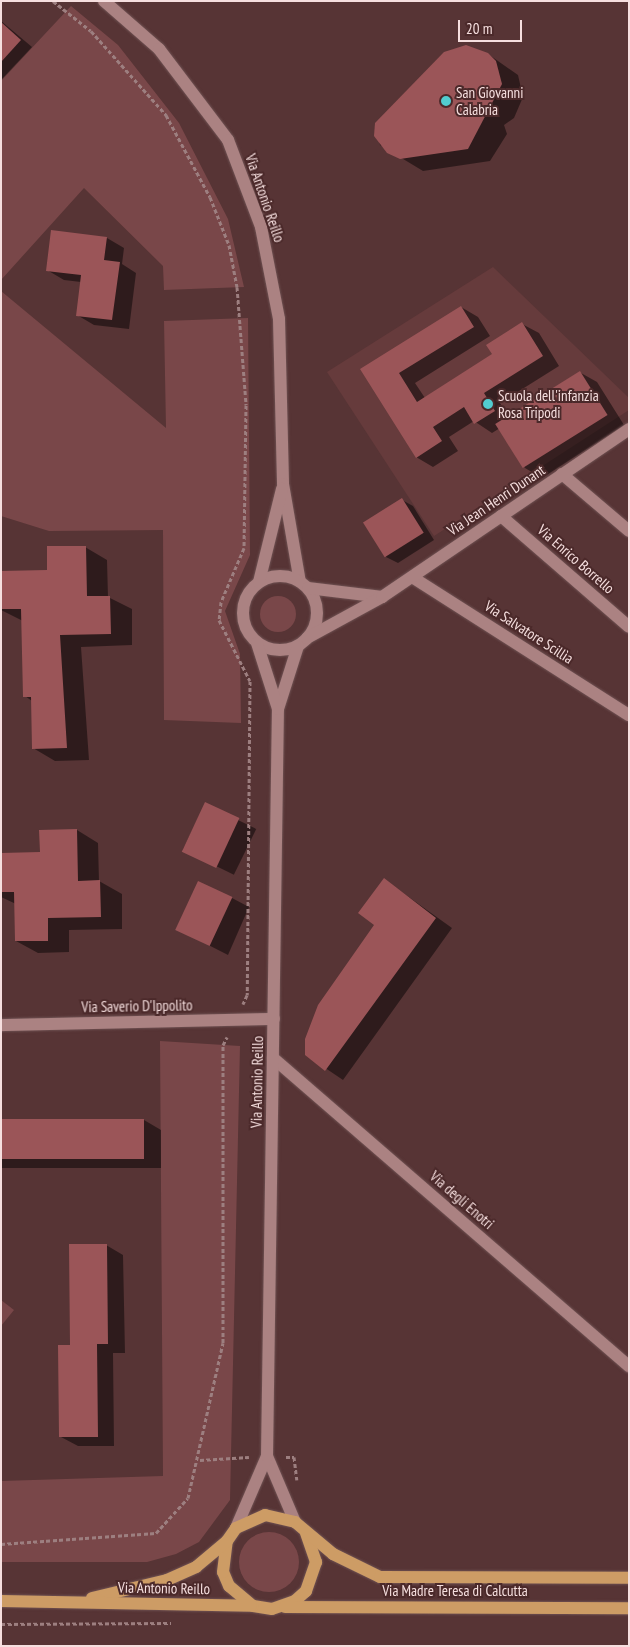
<!DOCTYPE html>
<meta charset="utf-8">
<style>
body{margin:0}
#map{position:relative;width:630px;height:1647px;overflow:hidden;background:#573435;font-family:"PT Sans Narrow",sans-serif}
div>[style]{position:absolute}
[style*='--x']{left:calc(var(--x)*1px);top:calc(var(--y)*1px);width:calc(var(--w)*1px);rotate:calc(var(--a)*1deg)}
.built>*{inset:0;background:#663b3c}
.green>*{inset:0;background:#794749}
.round{border-radius:50%}
.shadow>*{inset:0;background:#0007;transform-origin:0 0}
.building>*{inset:0;background:#9b5558;transform-origin:0 0}
.path>*{height:3px;margin-top:-1.5px;transform-origin:0;background:repeating-linear-gradient(90deg,#9d7f80 0 4px,transparent 0 6.5px)}
.roads{filter:drop-shadow(0 0 1px #6f5253) drop-shadow(0 0 1px #6f5253)}
.minor>*{height:12px;margin:-6px;padding:0 6px;transform-origin:6px;border-radius:6px;background:#ab8282}
.minor>.ring{margin:-6px;padding:0;box-sizing:content-box;background:none;border:12px solid #ab8282;border-radius:50%}
.major>*{height:12px;margin:-6px;padding:0 6px;transform-origin:6px;border-radius:6px;background:#cd9c65}
.dots>*{width:14px;height:14px;translate:-50% -50%;box-sizing:border-box;border:2px solid #4b292a;border-radius:50%}
span{translate:-50% -50%;white-space:nowrap;text-align:center;line-height:1.15;-webkit-text-stroke:4px #4b292a;paint-order:stroke}
.poi-label{font-size:15px;color:#f6dfdf}
.left{translate:0 -50%;text-align:left}
.street-label{font-size:15px;color:#f6dfdf}
.frame{position:absolute;inset:0;border:2px solid #f6dfdf;pointer-events:none}
.scale{position:absolute;left:458px;top:20px;width:64px;height:22px;box-sizing:border-box;border:2px solid #f6dfdf;border-top:0;padding-left:6px;font-size:15px;line-height:18px;white-space:nowrap;color:#f6dfdf;-webkit-text-stroke:4px #4b292a;paint-order:stroke}
</style>
<div id="map">
<div class="built">
<i style="clip-path:polygon(493px 267px,629px 398px,629px 410px,434px 536px,327px 372px)"></i>
</div>
<div class="green">
<i style="clip-path:polygon(71px 6px,118px 45px,179px 123px,228px 219px,244px 287px,164px 290px,163px 266px,84px 188px,1px 280px,1px 81px)"></i>
<i style="clip-path:polygon(1px 291px,166px 428px,164px 321px,248px 318px,250px 555px,225px 611px,240px 654px,241px 723px,164px 720px,163px 530px,49px 531px,1px 516px)"></i>
<i class="round" style="left:260px;top:596px;width:36px;height:36px"></i>
<i style="clip-path:polygon(160px 1041px,240px 1046px,230px 1500px,199px 1542px,176px 1554px,147px 1562px,1px 1562px,1px 1481px,163px 1476px)"></i>
<i style="clip-path:polygon(1px 1300px,14px 1310px,1px 1326px)"></i>
<i class="round" style="left:239px;top:1532px;width:60px;height:60px"></i>
</div>
<div class="shadow">
<i style="clip-path:polygon(1px 21px,32px 47px,1px 80px)"></i>
<i style="clip-path:polygon(488px 54px,518px 75px,523px 97px,514px 118px,504px 125px,507px 134px,490px 161px,423px 171px,380px 145px,376px 124px)"></i>
<i style="clip-path:polygon(107px 238px,124px 248px,122px 264px,136px 273px,129px 329px,94px 325px,77px 315px,81px 282px,64px 280px,47px 270px)"></i>
<i style="clip-path:polygon(461px 307px,478px 317px,490px 336px,415px 383px,425px 398px,494px 354px,522px 324px,539px 333px,559px 366px,500px 403px,509px 418px,581px 373px,597px 382px,624px 425px,542px 478px,525px 468px,500px 428px,492px 433px,474px 421px,449px 437px,458px 451px,433px 467px,416px 457px,362px 369px)"></i>
<i style="clip-path:polygon(402px 500px,413px 506px,434px 540px,398px 563px,386px 557px)"></i>
<i style="clip-path:polygon(85px 547px,107px 560px,108px 597px,132px 609px,132px 645px,81px 647px,89px 760px,55px 761px,33px 748px,32px 701px,25px 696px,23px 621px,1px 610px,1px 572px,48px 571px)"></i>
<i style="left:205px;top:804px;width:57px;height:51px;rotate:26deg"></i>
<i style="clip-path:polygon(77px 830px,98px 843px,99px 881px,122px 894px,122px 929px,69px 930px,69px 952px,38px 953px,16px 941px,16px 904px,1px 897px,1px 855px,41px 854px)"></i>
<i style="clip-path:polygon(385px 880px,452px 928px,343px 1080px,306px 1055px,376px 925px)"></i>
<i style="clip-path:polygon(232px 898px,249px 907px,228px 955px,177px 929px)"></i>
<i style="clip-path:polygon(1px 1120px,144px 1120px,161px 1130px,161px 1168px,1px 1168px)"></i>
<i style="clip-path:polygon(106px 1245px,123px 1255px,125px 1353px,113px 1353px,114px 1446px,78px 1446px,61px 1437px,71px 1346px)"></i>
</div>
<div class="building">
<i style="clip-path:polygon(1px 22px,21px 40px,1px 62px)"></i>
<i style="clip-path:polygon(466px 45px,488px 53px,496px 61px,502px 84px,468px 149px,400px 159px,387px 153px,374px 136px,375px 123px,444px 52px)"></i>
<i style="clip-path:polygon(51px 230px,107px 237px,104px 260px,120px 262px,112px 320px,76px 316px,81px 275px,46px 271px)"></i>
<i style="clip-path:polygon(461px 306px,474px 327px,399px 373px,417px 402px,492px 354px,486px 345px,522px 322px,543px 356px,484px 393px,495px 411px,474px 424px,464px 407px,433px 427px,442px 441px,416px 458px,360px 369px)"></i>
<i style="left:580px;top:371px;width:52px;height:100px;rotate:58deg"></i>
<i style="left:402px;top:498px;width:41px;height:46px;rotate:58deg"></i>
<i style="clip-path:polygon(47px 546px,86px 546px,87px 596px,110px 596px,111px 634px,60px 635px,67px 748px,32px 749px,31px 697px,23px 697px,21px 609px,1px 609px,1px 571px,47px 570px)"></i>
<i style="left:205px;top:802px;width:38px;height:55px;rotate:25deg"></i>
<i style="clip-path:polygon(77px 829px,78px 881px,100px 880px,101px 917px,48px 918px,48px 941px,15px 941px,14px 892px,1px 892px,1px 853px,40px 852px,39px 830px)"></i>
<i style="clip-path:polygon(384px 878px,436px 918px,325px 1071px,305px 1055px,305px 1039px,318px 1005px,374px 925px,358px 913px)"></i>
<i style="left:198px;top:881px;width:38px;height:54px;rotate:25deg"></i>
<i style="left:1px;top:1119px;width:143px;height:40px"></i>
<i style="clip-path:polygon(69px 1244px,107px 1244px,108px 1344px,97px 1344px,98px 1437px,59px 1437px,58px 1345px,70px 1345px)"></i>
</div>
<div class="path">
<i style="--x:53;--y:1;--w:48;--a:38.3"></i>
<i style="--x:91;--y:31;--w:113;--a:48.2"></i>
<i style="--x:166;--y:115;--w:93;--a:61.8"></i>
<i style="--x:210;--y:197;--w:52;--a:68.4"></i>
<i style="--x:229;--y:245;--w:43;--a:79.2"></i>
<i style="--x:237;--y:287;--w:118;--a:85.6"></i>
<i style="--x:246;--y:405;--w:143;--a:90.8"></i>
<i style="--x:244;--y:548;--w:59;--a:113.1"></i>
<i style="--x:221;--y:602;--w:18;--a:96"></i>
<i style="--x:219;--y:620;--w:68;--a:63.1"></i>
<i style="--x:250;--y:681;--w:314;--a:90.5"></i>
<i style="--x:247;--y:995;--w:10;--a:114"></i>
<i style="--x:286;--y:1457;--w:8;--a:0"></i>
<i style="--x:294;--y:1457;--w:23;--a:83"></i>
<i style="--x:200;--y:1460;--w:49;--a:-3.5"></i>
<i style="--x:1;--y:1544;--w:155;--a:-4.1"></i>
<i style="--x:156;--y:1533;--w:47;--a:-47.6"></i>
<i style="--x:188;--y:1498;--w:159;--a:-77.3"></i>
<i style="--x:223;--y:1343;--w:298;--a:-90"></i>
<i style="--x:223;--y:1045;--w:9;--a:-63"></i>
<i style="--x:1;--y:1624;--w:170;--a:-0.3"></i>
</div>
<div class="roads">
<div class="minor">
<i style="--x:104;--y:1;--w:73;--a:41.1"></i>
<i style="--x:159;--y:49;--w:114;--a:52.8"></i>
<i style="--x:228;--y:140;--w:93;--a:69.2"></i>
<i style="--x:261;--y:227;--w:94;--a:78.9"></i>
<i style="--x:279;--y:319;--w:165;--a:88.6"></i>
<i style="--x:283;--y:484;--w:99;--a:80.2"></i>
<i style="--x:562;--y:474;--w:88;--a:40.4"></i>
<i style="--x:501;--y:516;--w:169;--a:40.9"></i>
<i class="ring" style="left:243px;top:576px;width:62px;height:62px"></i>
<i style="--x:412;--y:577;--w:257;--a:32.5"></i>
<i style="--x:259;--y:582;--w:96;--a:-76.1"></i>
<i style="--x:308;--y:588;--w:75;--a:6.9"></i>
<i style="--x:307;--y:638;--w:85;--a:-28.7"></i>
<i style="--x:382;--y:597;--w:299;--a:-34.2"></i>
<i style="--x:278;--y:709;--w:66;--a:-72.4"></i>
<i style="--x:1;--y:1025;--w:273;--a:-1.3"></i>
<i style="--x:273;--y:1058;--w:471;--a:40.9"></i>
<i style="--x:267;--y:1456;--w:72;--a:67"></i>
<i style="--x:236;--y:1528;--w:78;--a:-66.7"></i>
<i style="--x:267;--y:1456;--w:747;--a:-89.16"></i>
<i style="--x:278;--y:709;--w:69;--a:-107.7"></i>
</div>
<div class="major">
<i style="--x:306;--y:1533;--w:31;--a:71"></i>
<i style="--x:316;--y:1562;--w:31;--a:109"></i>
<i style="--x:306;--y:1591;--w:15;--a:138"></i>
<i style="--x:295;--y:1601;--w:24;--a:161"></i>
<i style="--x:272;--y:1609;--w:19;--a:-171"></i>
<i style="--x:253;--y:1606;--w:31;--a:-140"></i>
<i style="--x:229;--y:1586;--w:15;--a:-113"></i>
<i style="--x:223;--y:1572;--w:31;--a:-83"></i>
<i style="--x:227;--y:1541;--w:16;--a:-55"></i>
<i style="--x:236;--y:1528;--w:32;--a:-24"></i>
<i style="--x:265;--y:1515;--w:31;--a:13"></i>
<i style="--x:295;--y:1522;--w:50;--a:40.1"></i>
<i style="--x:333;--y:1554;--w:52;--a:26.1"></i>
<i style="--x:380;--y:1577;--w:249;--a:0.2"></i>
<i style="--x:92;--y:1598;--w:77;--a:-13.5"></i>
<i style="--x:167;--y:1580;--w:32;--a:-24"></i>
<i style="--x:196;--y:1567;--w:40;--a:-40"></i>
<i style="--x:1;--y:1601;--w:250;--a:1.1"></i>
<i style="--x:285;--y:1607;--w:344;--a:0.2"></i>
</div>
</div>
<div class="dots">
<i style="left:446px;top:101px;background:#52ccd0"></i>
<i style="left:488px;top:404px;background:#52ccd0"></i>
</div>
<div class="poi-label">
<span class="left" style="left:456px;top:101px">San Giovanni<br>Calabria</span>
<span class="left" style="left:498px;top:404px">Scuola dell'infanzia<br>Rosa Tripodi</span>
</div>
<div class="street-label">
<span style="left:265px;top:198px;rotate:71deg">Via Antonio Reillo</span>
<span style="left:496px;top:500px;rotate:-34deg">Via Jean Henri Dunant</span>
<span style="left:576px;top:559px;rotate:41deg">Via Enrico Borrello</span>
<span style="left:529px;top:632px;rotate:33deg">Via Salvatore Scillìa</span>
<span style="left:137px;top:1006px;rotate:-1deg">Via Saverio D'Ippolito</span>
<span style="left:257px;top:1082px;rotate:-89deg">Via Antonio Reillo</span>
<span style="left:462px;top:1200px;rotate:41deg">Via degli Enotri</span>
<span style="left:164px;top:1588px;rotate:1deg">Via Antonio Reillo</span>
<span style="left:455px;top:1591px">Via Madre Teresa di Calcutta</span>
</div>
<div class="frame"></div>
<div class="scale">20 m</div>
</div>
